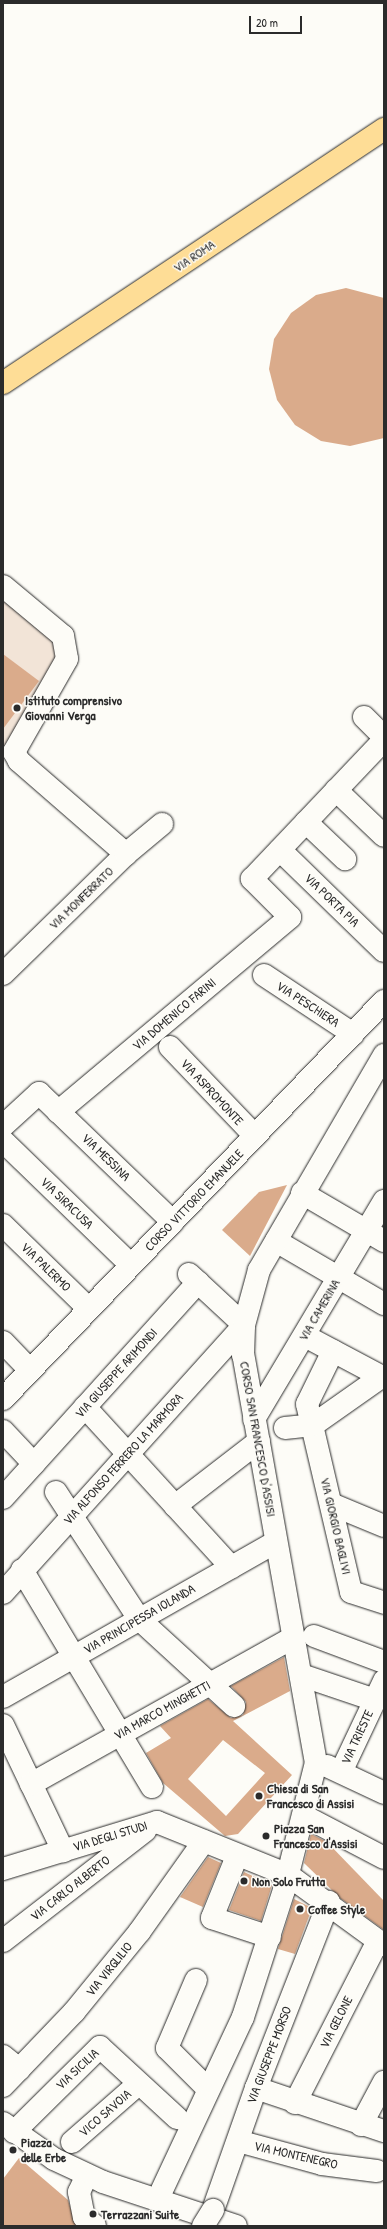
<!DOCTYPE html>
<style>
body{margin:0}
#map{position:relative;width:387px;height:2229px;overflow:hidden;background:#fdfcf7;font-family:"Patrick Hand",sans-serif}
div>[style]{position:absolute}
[style*='--x']{left:calc(var(--x)*1px);top:calc(var(--y)*1px);width:calc(var(--w)*1px);rotate:calc(var(--a)*1deg)}
.built>*{inset:0;background:#f2e4d7}
.building>*{inset:0;background:#daab8b}
.roads{filter:drop-shadow(0 0 1px #2b2b2b) drop-shadow(0 0 1px #2b2b2b)}
.minor>*{height:22px;margin:-11px;padding:0 11px;transform-origin:11px;border-radius:11px;background:#fdfcf7}
.major>*{height:22px;margin:-11px;padding:0 11px;transform-origin:11px;border-radius:11px;background:#fedd96}
.bridges{filter:drop-shadow(0 0 1px #2b2b2b) drop-shadow(0 0 1px #2b2b2b)}
.minor-bridge>*{height:22px;margin:-11px;padding:0 11px;transform-origin:11px;border-radius:11px;background:#fdfcf7}
.dots>*{width:11px;height:11px;translate:-50% -50%;box-sizing:border-box;border:2px solid #fdfcf7;border-radius:50%}
span{translate:-50% -50%;white-space:nowrap;text-align:center;line-height:1.15;-webkit-text-stroke:3px #fdfcf7;paint-order:stroke}
.street-label{font-size:13px;color:#2b2b2b}
.poi-label{font-size:13px;color:#2b2b2b;font-weight:700}
.left{translate:0 -50%;text-align:left}
.frame{position:absolute;inset:0;border:4px solid #2b2b2b;pointer-events:none}
.scale{position:absolute;left:249px;top:16px;width:53px;height:18px;box-sizing:border-box;border:2px solid #2b2b2b;border-top:0;padding-left:5px;font-size:12px;line-height:14px;white-space:nowrap;color:#2b2b2b;-webkit-text-stroke:3px #fdfcf7;paint-order:stroke}
</style>
<div id="map">
<div class="built">
<i style="clip-path:polygon(3px 599px,55px 640px,58px 658px,3px 759px)"></i>
</div>
<div class="building">
<i style="clip-path:polygon(346px 288px,384px 298px,384px 438px,350px 446px,321px 441px,295px 425px,277px 400px,269px 369px,274px 339px,291px 313px,316px 295px)"></i>
<i style="clip-path:polygon(3px 654px,39px 681px,3px 729px)"></i>
<i style="clip-path:polygon(287px 1185px,250px 1256px,222px 1230px,259px 1192px)"></i>
<i style="clip-path:polygon(evenodd,284px 1657px,290px 1691px,233px 1721px,292px 1775px,238px 1834px,225px 1836px,163px 1783px,146px 1753px,171px 1738px,160px 1726px,208px 1699px,231px 1718px,243px 1715px,246px 1702px,231px 1686px,284px 1657px,223px 1740px,265px 1773px,226px 1816px,188px 1779px,223px 1740px)"></i>
<i style="clip-path:polygon(311px 1834px,327px 1842px,384px 1901px,384px 1930px,340px 1898px,304px 1863px)"></i>
<i style="clip-path:polygon(208px 1857px,221px 1863px,203px 1907px,180px 1897px)"></i>
<i style="clip-path:polygon(244px 1872px,272px 1885px,261px 1921px,229px 1910px)"></i>
<i style="clip-path:polygon(294px 1899px,312px 1908px,295px 1954px,278px 1949px)"></i>
<i style="clip-path:polygon(19px 2158px,68px 2200px,76px 2226px,3px 2226px,3px 2179px)"></i>
</div>
<div class="roads">
<div class="minor">
<i style="--x:3;--y:586;--w:78;--a:39.8"></i>
<i style="--x:63;--y:636;--w:23;--a:80"></i>
<i style="--x:67;--y:659;--w:107;--a:119.7"></i>
<i style="--x:14;--y:752;--w:10;--a:61"></i>
<i style="--x:19;--y:761;--w:142;--a:41"></i>
<i style="--x:364;--y:717;--w:28;--a:45"></i>
<i style="--x:336;--y:790;--w:66;--a:43.8"></i>
<i style="--x:306;--y:822;--w:54;--a:43.5"></i>
<i style="--x:280;--y:850;--w:145;--a:44.2"></i>
<i style="--x:3;--y:974;--w:172;--a:-44.3"></i>
<i style="--x:126;--y:854;--w:47;--a:-39.8"></i>
<i style="--x:264;--y:975;--w:107;--a:33.5"></i>
<i style="--x:170;--y:1047;--w:123;--a:46.3"></i>
<i style="--x:58;--y:1112;--w:303;--a:-40"></i>
<i style="--x:290;--y:917;--w:54;--a:-135"></i>
<i style="--x:252;--y:879;--w:192;--a:-46.5"></i>
<i style="--x:3;--y:1126;--w:49;--a:-42.5"></i>
<i style="--x:39;--y:1093;--w:186;--a:43.9"></i>
<i style="--x:3;--y:1141;--w:178;--a:44.1"></i>
<i style="--x:302;--y:1193;--w:95;--a:30.3"></i>
<i style="--x:3;--y:1225;--w:120;--a:44.3"></i>
<i style="--x:276;--y:1241;--w:125;--a:30.3"></i>
<i style="--x:305;--y:1336;--w:89;--a:28"></i>
<i style="--x:3;--y:1342;--w:39;--a:46"></i>
<i style="--x:333;--y:1351;--w:59;--a:116.1"></i>
<i style="--x:307;--y:1404;--w:193;--a:76.8"></i>
<i style="--x:351;--y:1592;--w:35;--a:18"></i>
<i style="--x:3;--y:1399;--w:551;--a:-46.25"></i>
<i style="--x:85;--y:1407;--w:217;--a:47.6"></i>
<i style="--x:254;--y:1419;--w:254;--a:-59.2"></i>
<i style="--x:285;--y:1428;--w:28;--a:-6"></i>
<i style="--x:313;--y:1425;--w:83;--a:-35.2"></i>
<i style="--x:3;--y:1431;--w:45;--a:46.8"></i>
<i style="--x:56;--y:1492;--w:152;--a:56.8"></i>
<i style="--x:139;--y:1619;--w:129;--a:42.5"></i>
<i style="--x:3;--y:1498;--w:291;--a:-47.9"></i>
<i style="--x:331;--y:1504;--w:57;--a:22.5"></i>
<i style="--x:175;--y:1506;--w:106;--a:-37.7"></i>
<i style="--x:22;--y:1570;--w:253;--a:59.1"></i>
<i style="--x:3;--y:1593;--w:360;--a:-48"></i>
<i style="--x:244;--y:1325;--w:75;--a:-137.2"></i>
<i style="--x:314;--y:1636;--w:75;--a:20.4"></i>
<i style="--x:301;--y:1675;--w:78;--a:18.7"></i>
<i style="--x:3;--y:1697;--w:314;--a:-29.6"></i>
<i style="--x:3;--y:1725;--w:140;--a:64.5"></i>
<i style="--x:327;--y:1766;--w:63;--a:25.3"></i>
<i style="--x:341;--y:1772;--w:101;--a:-64.7"></i>
<i style="--x:31;--y:1784;--w:301;--a:-29.2"></i>
<i style="--x:304;--y:1816;--w:90;--a:27.7"></i>
<i style="--x:237;--y:1856;--w:67;--a:112"></i>
<i style="--x:212;--y:1918;--w:61;--a:18.1"></i>
<i style="--x:3;--y:1869;--w:161;--a:-17"></i>
<i style="--x:157;--y:1822;--w:141;--a:22"></i>
<i style="--x:288;--y:1875;--w:119;--a:36.1"></i>
<i style="--x:3;--y:1941;--w:180;--a:-37.8"></i>
<i style="--x:196;--y:1980;--w:74;--a:113.1"></i>
<i style="--x:167;--y:2048;--w:58;--a:45"></i>
<i style="--x:3;--y:2056;--w:21;--a:39"></i>
<i style="--x:3;--y:2086;--w:103;--a:-46.2"></i>
<i style="--x:74;--y:2012;--w:104;--a:-50.8"></i>
<i style="--x:140;--y:1931;--w:110;--a:-54.6"></i>
<i style="--x:256;--y:2088;--w:135;--a:18.6"></i>
<i style="--x:295;--y:2103;--w:182;--a:-62.9"></i>
<i style="--x:3;--y:2123;--w:62;--a:35.2"></i>
<i style="--x:54;--y:2159;--w:54;--a:25.1"></i>
<i style="--x:103;--y:2182;--w:140;--a:18.3"></i>
<i style="--x:361;--y:2125;--w:49;--a:-61.9"></i>
<i style="--x:14;--y:2132;--w:121;--a:-44.7"></i>
<i style="--x:100;--y:2047;--w:105;--a:42.7"></i>
<i style="--x:238;--y:2141;--w:87;--a:15.3"></i>
<i style="--x:322;--y:2164;--w:55;--a:7.3"></i>
<i style="--x:72;--y:2142;--w:86;--a:-41.2"></i>
<i style="--x:87;--y:2175;--w:19;--a:115"></i>
<i style="--x:79;--y:2192;--w:25;--a:79"></i>
<i style="--x:84;--y:2217;--w:14;--a:39"></i>
<i style="--x:162;--y:2190;--w:191;--a:-64.9"></i>
<i style="--x:243;--y:2017;--w:133;--a:-72.1"></i>
<i style="--x:284;--y:1890;--w:131;--a:-75.9"></i>
<i style="--x:316;--y:1763;--w:414;--a:-100.1"></i>
<i style="--x:243;--y:1355;--w:30;--a:-88"></i>
<i style="--x:244;--y:1325;--w:57;--a:-74.7"></i>
<i style="--x:259;--y:1270;--w:249;--a:-59.8"></i>
<i style="--x:213;--y:2210;--w:129;--a:-70.6"></i>
<i style="--x:256;--y:2088;--w:200;--a:-68.6"></i>
</div>
<div class="major">
<i style="--x:3;--y:383;--w:458;--a:-33.7"></i>
</div>
</div>
<div class="bridges">
<div class="minor-bridge">
<i style="--x:203;--y:2226;--w:19;--a:-58"></i>
</div>
</div>
<div class="dots">
<i style="left:17px;top:708px;background:#2b2b2b"></i>
<i style="left:259px;top:1796px;background:#2b2b2b"></i>
<i style="left:266px;top:1836px;background:#2b2b2b"></i>
<i style="left:244px;top:1881px;background:#2b2b2b"></i>
<i style="left:300px;top:1909px;background:#2b2b2b"></i>
<i style="left:13px;top:2150px;background:#2b2b2b"></i>
<i style="left:93px;top:2214px;background:#2b2b2b"></i>
</div>
<div class="street-label">
<span style="left:194px;top:256px;rotate:-34deg">VIA ROMA</span>
<span style="left:81px;top:898px;rotate:-44deg">VIA MONFERRATO</span>
<span style="left:332px;top:900px;rotate:44deg">VIA PORTA PIA</span>
<span style="left:308px;top:1004px;rotate:33deg">VIA PESCHIERA</span>
<span style="left:174px;top:1014px;rotate:-40deg">VIA DOMENICO FARINI</span>
<span style="left:212px;top:1092px;rotate:47deg">VIA ASPROMONTE</span>
<span style="left:106px;top:1157px;rotate:44deg">VIA MESSINA</span>
<span style="left:194px;top:1200px;rotate:-46deg">CORSO VITTORIO EMANUELE</span>
<span style="left:67px;top:1203px;rotate:44deg">VIA SIRACUSA</span>
<span style="left:46px;top:1267px;rotate:44deg">VIA PALERMO</span>
<span style="left:319px;top:1310px;rotate:-60deg">VIA CAMERINA</span>
<span style="left:116px;top:1373px;rotate:-48deg">VIA GIUSEPPE ARIMONDI</span>
<span style="left:258px;top:1439px;rotate:80deg">CORSO SAN FRANCESCO D'ASSISI</span>
<span style="left:123px;top:1459px;rotate:-48deg">VIA ALFONSO FERRERO LA MARMORA</span>
<span style="left:336px;top:1526px;rotate:77deg">VIA GIORGIO BAGLIVI</span>
<span style="left:139px;top:1619px;rotate:-30deg">VIA PRINCIPESSA IOLANDA</span>
<span style="left:162px;top:1710px;rotate:-29deg">VIA MARCO MINGHETTI</span>
<span style="left:357px;top:1737px;rotate:-65deg">VIA TRIESTE</span>
<span style="left:110px;top:1836px;rotate:-17deg">VIA DEGLI STUDI</span>
<span style="left:70px;top:1888px;rotate:-38deg">VIA CARLO ALBERTO</span>
<span style="left:109px;top:1969px;rotate:-51deg">VIA VIRGLILIO</span>
<span style="left:336px;top:2022px;rotate:-63deg">VIA GELONE</span>
<span style="left:269px;top:2055px;rotate:-69deg">VIA GIUSEPPE MORSO</span>
<span style="left:77px;top:2069px;rotate:-43deg">VIA SICILIA</span>
<span style="left:105px;top:2113px;rotate:-41deg">VICO SAVOIA</span>
<span style="left:296px;top:2155px;rotate:13deg">VIA MONTENEGRO</span>
</div>
<div class="poi-label">
<span class="left" style="left:25px;top:708px">Istituto comprensivo<br>Giovanni Verga</span>
<span class="left" style="left:267px;top:1796px">Chiesa di San<br>Francesco di Assisi</span>
<span class="left" style="left:274px;top:1836px">Piazza San<br>Francesco d'Assisi</span>
<span class="left" style="left:252px;top:1881px">Non Solo Frutta</span>
<span class="left" style="left:308px;top:1909px">Coffee Style</span>
<span class="left" style="left:21px;top:2150px">Piazza<br>delle Erbe</span>
<span class="left" style="left:101px;top:2214px">Terrazzani Suite</span>
</div>
<div class="frame"></div>
<div class="scale">20 m</div>
</div>
